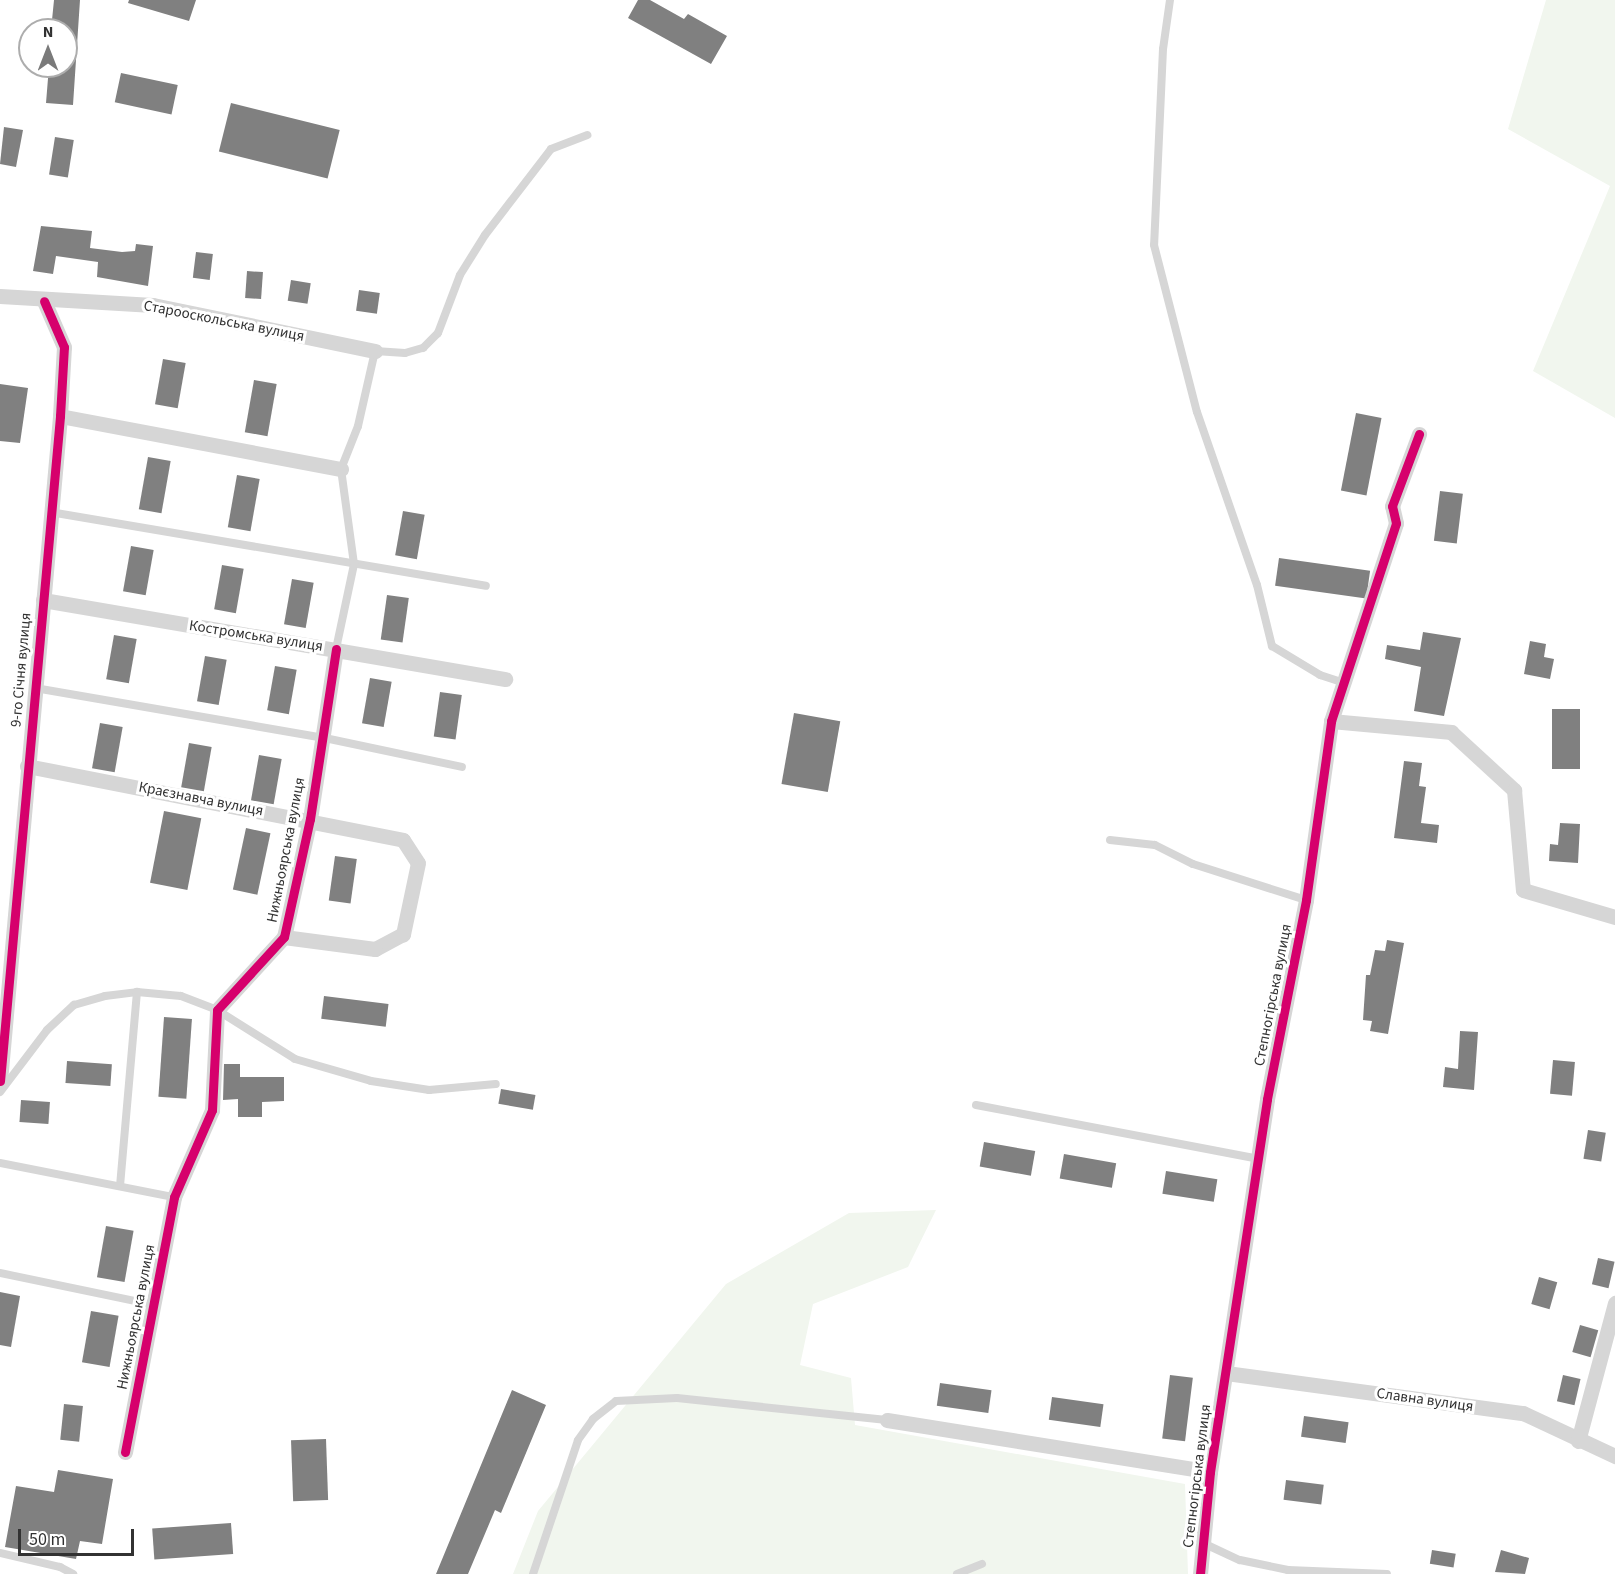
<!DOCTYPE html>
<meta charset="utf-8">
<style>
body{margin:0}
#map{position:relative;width:1615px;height:1574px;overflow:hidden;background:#fff;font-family:"Source Sans 3",sans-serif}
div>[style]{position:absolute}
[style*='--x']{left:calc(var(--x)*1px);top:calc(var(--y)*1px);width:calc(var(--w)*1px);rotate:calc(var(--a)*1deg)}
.green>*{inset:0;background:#f1f6ee}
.building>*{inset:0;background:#808080;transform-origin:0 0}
.service>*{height:8px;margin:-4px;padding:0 4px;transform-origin:4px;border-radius:4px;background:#d6d6d6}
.minor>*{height:15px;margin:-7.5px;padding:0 7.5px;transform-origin:7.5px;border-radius:7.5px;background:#d6d6d6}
.cycleway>*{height:9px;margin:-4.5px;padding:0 4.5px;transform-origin:4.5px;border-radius:4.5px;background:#d6006c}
span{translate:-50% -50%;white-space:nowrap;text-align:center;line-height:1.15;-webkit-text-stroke:6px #fff;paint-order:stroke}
.street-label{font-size:15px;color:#323232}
.north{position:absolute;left:18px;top:18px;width:60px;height:60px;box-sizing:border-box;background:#fff;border:2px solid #adadad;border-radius:50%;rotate:0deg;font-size:16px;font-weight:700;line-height:24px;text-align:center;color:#323232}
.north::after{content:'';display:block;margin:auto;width:21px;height:27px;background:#7a7a7a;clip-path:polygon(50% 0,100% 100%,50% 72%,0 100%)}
.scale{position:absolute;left:18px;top:1529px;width:116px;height:27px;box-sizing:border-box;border:3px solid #323232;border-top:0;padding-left:8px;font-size:18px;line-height:21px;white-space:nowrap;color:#323232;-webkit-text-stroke:4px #fff;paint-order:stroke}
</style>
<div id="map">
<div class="green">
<i style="clip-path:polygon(1546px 0,1615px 0,1615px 418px,1533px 371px,1610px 186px,1508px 129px)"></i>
<i style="clip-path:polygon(936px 1210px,908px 1267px,813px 1304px,800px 1365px,851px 1378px,855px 1425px,1185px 1484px,1188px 1574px,513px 1574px,538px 1511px,726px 1284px,849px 1213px)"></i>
</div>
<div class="building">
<i style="clip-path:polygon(54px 0,80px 0,73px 105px,46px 103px,49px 66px,66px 66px,66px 30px,51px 30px)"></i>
<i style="clip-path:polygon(129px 0,196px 0,189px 21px,128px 3px)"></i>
<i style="clip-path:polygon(638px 0,650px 0,684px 19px,688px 14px,727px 36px,711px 64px,628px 18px)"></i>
<i style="left:121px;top:73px;width:58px;height:30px;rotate:12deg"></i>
<i style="left:231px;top:103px;width:112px;height:50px;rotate:14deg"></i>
<i style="clip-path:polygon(4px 127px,23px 130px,16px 167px,0 164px)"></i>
<i style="left:55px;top:137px;width:19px;height:38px;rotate:9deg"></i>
<i style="clip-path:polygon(41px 226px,92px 231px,90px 248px,122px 252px,135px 251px,136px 244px,153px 246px,148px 286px,97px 277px,98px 262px,56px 256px,53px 274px,33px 271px)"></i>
<i style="left:196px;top:252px;width:17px;height:26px;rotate:7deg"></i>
<i style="left:247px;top:271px;width:16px;height:27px;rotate:4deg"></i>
<i style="left:291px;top:280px;width:20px;height:21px;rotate:9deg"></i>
<i style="left:359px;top:290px;width:21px;height:21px;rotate:8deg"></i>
<i style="left:163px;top:359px;width:23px;height:46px;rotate:10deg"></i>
<i style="left:254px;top:380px;width:23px;height:53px;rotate:10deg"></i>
<i style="clip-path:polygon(0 384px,28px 388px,20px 443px,0 441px)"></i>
<i style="left:1356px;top:413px;width:26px;height:79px;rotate:11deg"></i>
<i style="left:148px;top:457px;width:23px;height:53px;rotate:10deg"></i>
<i style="left:237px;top:475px;width:23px;height:53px;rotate:10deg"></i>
<i style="left:1440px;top:491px;width:23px;height:50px;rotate:7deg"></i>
<i style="left:403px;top:511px;width:22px;height:45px;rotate:10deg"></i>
<i style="left:131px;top:546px;width:23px;height:46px;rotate:10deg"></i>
<i style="left:1279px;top:558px;width:92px;height:28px;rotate:8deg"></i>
<i style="left:222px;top:565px;width:22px;height:45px;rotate:10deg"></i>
<i style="left:292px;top:579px;width:22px;height:46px;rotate:10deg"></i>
<i style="left:387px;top:595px;width:22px;height:45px;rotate:8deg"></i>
<i style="clip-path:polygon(1423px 632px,1461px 638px,1444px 716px,1414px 711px,1421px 667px,1385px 659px,1387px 645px,1420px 650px)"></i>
<i style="left:114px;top:635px;width:23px;height:45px;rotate:10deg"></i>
<i style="clip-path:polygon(1530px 641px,1546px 644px,1544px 657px,1554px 659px,1550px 679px,1524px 674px)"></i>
<i style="left:205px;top:656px;width:22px;height:46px;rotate:10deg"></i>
<i style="left:275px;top:666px;width:22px;height:45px;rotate:10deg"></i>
<i style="left:370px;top:678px;width:22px;height:46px;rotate:10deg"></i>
<i style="left:440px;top:692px;width:22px;height:45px;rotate:8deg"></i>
<i style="left:1552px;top:709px;width:28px;height:60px"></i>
<i style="left:794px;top:713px;width:47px;height:72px;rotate:10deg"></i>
<i style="left:100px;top:723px;width:23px;height:46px;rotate:10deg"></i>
<i style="left:189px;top:743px;width:23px;height:45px;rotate:10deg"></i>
<i style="left:259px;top:755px;width:23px;height:46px;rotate:10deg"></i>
<i style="clip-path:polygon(1404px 761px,1422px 763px,1419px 786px,1426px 787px,1421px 823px,1439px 825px,1437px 843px,1394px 838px)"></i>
<i style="left:164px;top:811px;width:38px;height:73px;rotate:11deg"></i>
<i style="clip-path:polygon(1560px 823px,1580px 824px,1578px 863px,1549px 861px,1550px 844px,1558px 845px)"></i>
<i style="left:246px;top:828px;width:25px;height:63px;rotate:12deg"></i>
<i style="left:335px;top:856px;width:22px;height:45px;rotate:8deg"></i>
<i style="clip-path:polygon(1387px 940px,1404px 943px,1388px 1034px,1370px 1031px,1372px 1021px,1363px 1020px,1366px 975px,1370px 975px,1375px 950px,1385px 951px)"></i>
<i style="left:324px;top:996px;width:65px;height:23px;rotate:7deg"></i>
<i style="left:164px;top:1017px;width:28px;height:80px;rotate:4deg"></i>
<i style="clip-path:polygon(1460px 1031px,1478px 1032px,1474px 1090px,1443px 1087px,1445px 1067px,1458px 1069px)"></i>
<i style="left:1553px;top:1060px;width:22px;height:34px;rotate:5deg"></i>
<i style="left:67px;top:1061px;width:45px;height:22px;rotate:4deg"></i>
<i style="clip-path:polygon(224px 1064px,240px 1064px,240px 1077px,284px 1077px,284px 1101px,262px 1102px,262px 1117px,238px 1117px,238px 1099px,223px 1100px)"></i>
<i style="left:501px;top:1089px;width:35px;height:15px;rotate:10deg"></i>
<i style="left:21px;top:1100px;width:29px;height:22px;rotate:4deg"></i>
<i style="left:1588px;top:1130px;width:18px;height:29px;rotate:9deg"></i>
<i style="left:984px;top:1142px;width:52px;height:25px;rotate:10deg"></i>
<i style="left:1064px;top:1154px;width:53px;height:25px;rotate:10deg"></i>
<i style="left:1166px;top:1171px;width:52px;height:23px;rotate:9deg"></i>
<i style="left:106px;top:1226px;width:28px;height:52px;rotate:10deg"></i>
<i style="left:1598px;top:1258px;width:17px;height:27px;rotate:13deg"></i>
<i style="left:1539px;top:1277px;width:19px;height:28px;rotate:16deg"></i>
<i style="clip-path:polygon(0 1292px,20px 1296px,11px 1347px,0 1345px)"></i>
<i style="left:91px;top:1311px;width:28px;height:52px;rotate:10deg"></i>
<i style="left:1580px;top:1325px;width:19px;height:28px;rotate:16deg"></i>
<i style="left:1170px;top:1375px;width:23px;height:64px;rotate:7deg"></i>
<i style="left:1563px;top:1375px;width:18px;height:27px;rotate:13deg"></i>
<i style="left:940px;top:1383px;width:52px;height:23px;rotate:8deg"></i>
<i style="clip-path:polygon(512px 1390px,546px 1405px,501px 1513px,495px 1510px,468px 1574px,436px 1574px)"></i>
<i style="left:1052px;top:1397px;width:52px;height:23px;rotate:8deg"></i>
<i style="left:64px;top:1404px;width:19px;height:36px;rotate:6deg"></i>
<i style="left:1304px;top:1416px;width:45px;height:21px;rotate:8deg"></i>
<i style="left:326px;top:1439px;width:61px;height:35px;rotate:88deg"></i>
<i style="clip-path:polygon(58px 1470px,113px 1479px,102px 1544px,80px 1541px,76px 1559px,5px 1547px,16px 1486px,54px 1492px)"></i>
<i style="left:1286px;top:1480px;width:38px;height:20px;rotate:7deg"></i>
<i style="left:231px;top:1523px;width:31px;height:79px;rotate:86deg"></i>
<i style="left:1432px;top:1550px;width:24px;height:14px;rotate:9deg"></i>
<i style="clip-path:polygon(1501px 1550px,1529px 1558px,1525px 1574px,1495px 1572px)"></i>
</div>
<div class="service">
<i style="--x:1170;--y:0;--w:49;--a:98.1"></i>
<i style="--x:1163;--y:49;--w:196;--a:92.6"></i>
<i style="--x:1154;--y:245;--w:172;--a:75.6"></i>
<i style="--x:1197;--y:412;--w:183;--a:70.9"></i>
<i style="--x:1257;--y:585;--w:63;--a:76.2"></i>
<i style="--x:1272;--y:646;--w:56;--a:31.1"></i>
<i style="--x:1320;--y:675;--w:25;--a:18"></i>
<i style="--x:50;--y:512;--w:442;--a:9.6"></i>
<i style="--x:336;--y:649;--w:87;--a:-78"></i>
<i style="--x:354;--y:564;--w:96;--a:-97.8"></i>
<i style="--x:341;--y:469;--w:46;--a:-68.4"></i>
<i style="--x:358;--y:426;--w:77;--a:-77.2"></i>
<i style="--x:375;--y:351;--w:30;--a:4"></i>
<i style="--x:405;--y:353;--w:19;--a:-16"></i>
<i style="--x:423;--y:348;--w:21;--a:-45"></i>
<i style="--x:438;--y:333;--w:62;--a:-69.2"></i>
<i style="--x:460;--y:275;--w:47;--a:-58"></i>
<i style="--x:485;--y:235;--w:108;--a:-52.5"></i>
<i style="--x:551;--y:149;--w:39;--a:-21"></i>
<i style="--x:35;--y:688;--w:289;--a:9.8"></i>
<i style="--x:320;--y:737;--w:145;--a:11.9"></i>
<i style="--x:1110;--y:840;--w:45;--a:6.3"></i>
<i style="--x:1155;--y:845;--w:42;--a:26.6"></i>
<i style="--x:1193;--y:864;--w:119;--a:17.7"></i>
<i style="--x:0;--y:1092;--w:78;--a:-52.8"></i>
<i style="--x:47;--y:1030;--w:37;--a:-43"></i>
<i style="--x:74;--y:1005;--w:32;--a:-16"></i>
<i style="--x:105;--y:996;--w:32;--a:-7"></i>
<i style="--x:137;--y:992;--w:44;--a:5.2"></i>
<i style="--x:181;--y:996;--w:39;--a:21"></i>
<i style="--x:217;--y:1010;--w:92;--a:32.1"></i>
<i style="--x:295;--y:1059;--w:79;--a:16.1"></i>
<i style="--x:371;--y:1081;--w:59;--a:8.8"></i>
<i style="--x:429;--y:1090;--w:67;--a:-5.1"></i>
<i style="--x:976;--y:1105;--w:287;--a:10.8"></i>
<i style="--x:0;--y:1163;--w:177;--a:11.1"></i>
<i style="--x:120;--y:1186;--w:195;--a:-85"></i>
<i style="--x:0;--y:1273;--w:157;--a:11.7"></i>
<i style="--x:1205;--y:1544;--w:38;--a:25"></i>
<i style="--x:1240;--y:1560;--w:49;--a:11.8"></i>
<i style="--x:1288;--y:1570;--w:99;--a:2.3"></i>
<i style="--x:0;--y:1553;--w:62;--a:13.1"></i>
<i style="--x:60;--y:1567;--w:15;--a:28"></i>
<i style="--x:533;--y:1574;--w:141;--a:-71.4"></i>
<i style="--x:578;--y:1440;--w:26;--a:-54"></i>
<i style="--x:593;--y:1419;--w:29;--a:-38"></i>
<i style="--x:616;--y:1401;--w:61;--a:-2.8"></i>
<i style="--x:677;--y:1398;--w:211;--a:6"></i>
<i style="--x:957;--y:1574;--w:27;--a:-22"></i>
</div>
<div class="minor">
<i style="--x:0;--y:296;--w:153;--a:3.4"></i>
<i style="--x:153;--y:305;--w:227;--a:11.7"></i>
<i style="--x:60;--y:416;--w:286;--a:10.7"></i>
<i style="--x:43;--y:600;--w:469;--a:9.7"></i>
<i style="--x:1331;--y:721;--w:121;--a:5.2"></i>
<i style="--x:1451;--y:732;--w:86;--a:42.6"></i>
<i style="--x:1514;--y:790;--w:100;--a:84.9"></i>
<i style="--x:1523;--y:890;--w:96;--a:16.4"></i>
<i style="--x:27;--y:766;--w:383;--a:11.1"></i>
<i style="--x:403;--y:840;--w:27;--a:57"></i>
<i style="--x:418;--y:863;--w:73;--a:101.9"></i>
<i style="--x:403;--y:934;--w:32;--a:152"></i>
<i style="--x:375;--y:949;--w:92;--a:-172.5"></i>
<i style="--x:0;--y:1081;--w:668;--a:-84.84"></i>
<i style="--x:60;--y:416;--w:69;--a:-86.7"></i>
<i style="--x:64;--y:347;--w:50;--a:-113.5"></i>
<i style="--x:1226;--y:1373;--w:300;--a:7.7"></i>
<i style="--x:1523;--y:1413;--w:102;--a:25.1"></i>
<i style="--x:887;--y:1420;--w:327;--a:9.1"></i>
<i style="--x:1578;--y:1441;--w:143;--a:-75"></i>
<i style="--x:125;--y:1452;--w:260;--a:-79.1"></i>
<i style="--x:174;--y:1197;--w:95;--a:-66.4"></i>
<i style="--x:212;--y:1110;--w:100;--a:-87.1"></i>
<i style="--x:217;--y:1010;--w:99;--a:-47.5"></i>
<i style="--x:284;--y:937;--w:121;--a:-77.6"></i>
<i style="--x:310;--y:819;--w:172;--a:-81.3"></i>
<i style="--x:1200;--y:1574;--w:102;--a:-84.4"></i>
<i style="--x:1210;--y:1472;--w:377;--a:-81.3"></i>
<i style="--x:1267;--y:1099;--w:203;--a:-78.9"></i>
<i style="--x:1306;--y:900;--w:181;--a:-82"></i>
<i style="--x:1331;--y:721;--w:208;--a:-71.8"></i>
<i style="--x:1396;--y:523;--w:17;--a:-103"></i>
<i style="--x:1392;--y:506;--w:77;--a:-69.4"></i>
</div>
<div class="cycleway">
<i style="--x:0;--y:1081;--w:668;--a:-84.84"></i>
<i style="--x:60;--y:416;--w:69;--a:-86.7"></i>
<i style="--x:64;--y:347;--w:50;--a:-113.5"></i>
<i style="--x:125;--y:1452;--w:260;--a:-79.1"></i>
<i style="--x:174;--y:1197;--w:95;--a:-66.4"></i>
<i style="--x:212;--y:1110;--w:100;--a:-87.1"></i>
<i style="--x:217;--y:1010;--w:99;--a:-47.5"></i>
<i style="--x:284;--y:937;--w:121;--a:-77.6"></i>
<i style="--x:310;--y:819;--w:172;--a:-81.3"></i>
<i style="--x:1200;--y:1574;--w:102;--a:-84.4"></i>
<i style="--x:1210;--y:1472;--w:377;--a:-81.3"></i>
<i style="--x:1267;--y:1099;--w:203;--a:-78.9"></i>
<i style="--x:1306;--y:900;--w:181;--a:-82"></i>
<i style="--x:1331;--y:721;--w:208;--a:-71.8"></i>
<i style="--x:1396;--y:523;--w:17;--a:-103"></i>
<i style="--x:1392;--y:506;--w:77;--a:-69.4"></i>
</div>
<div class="street-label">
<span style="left:224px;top:321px;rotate:11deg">Старооскольська вулиця</span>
<span style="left:256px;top:636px;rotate:9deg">Костромська вулиця</span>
<span style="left:21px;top:670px;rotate:-85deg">9-го Січня вулиця</span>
<span style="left:201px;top:799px;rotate:11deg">Краєзнавча вулиця</span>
<span style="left:286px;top:850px;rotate:-79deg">Нижньоярська вулиця</span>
<span style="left:1273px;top:995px;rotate:-79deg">Степногірська вулиця</span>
<span style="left:136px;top:1317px;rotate:-79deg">Нижньоярська вулиця</span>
<span style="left:1425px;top:1400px;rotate:8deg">Славна вулиця</span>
<span style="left:1197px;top:1476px;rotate:-83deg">Степногірська вулиця</span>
</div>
<div class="north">N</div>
<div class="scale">50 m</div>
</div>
